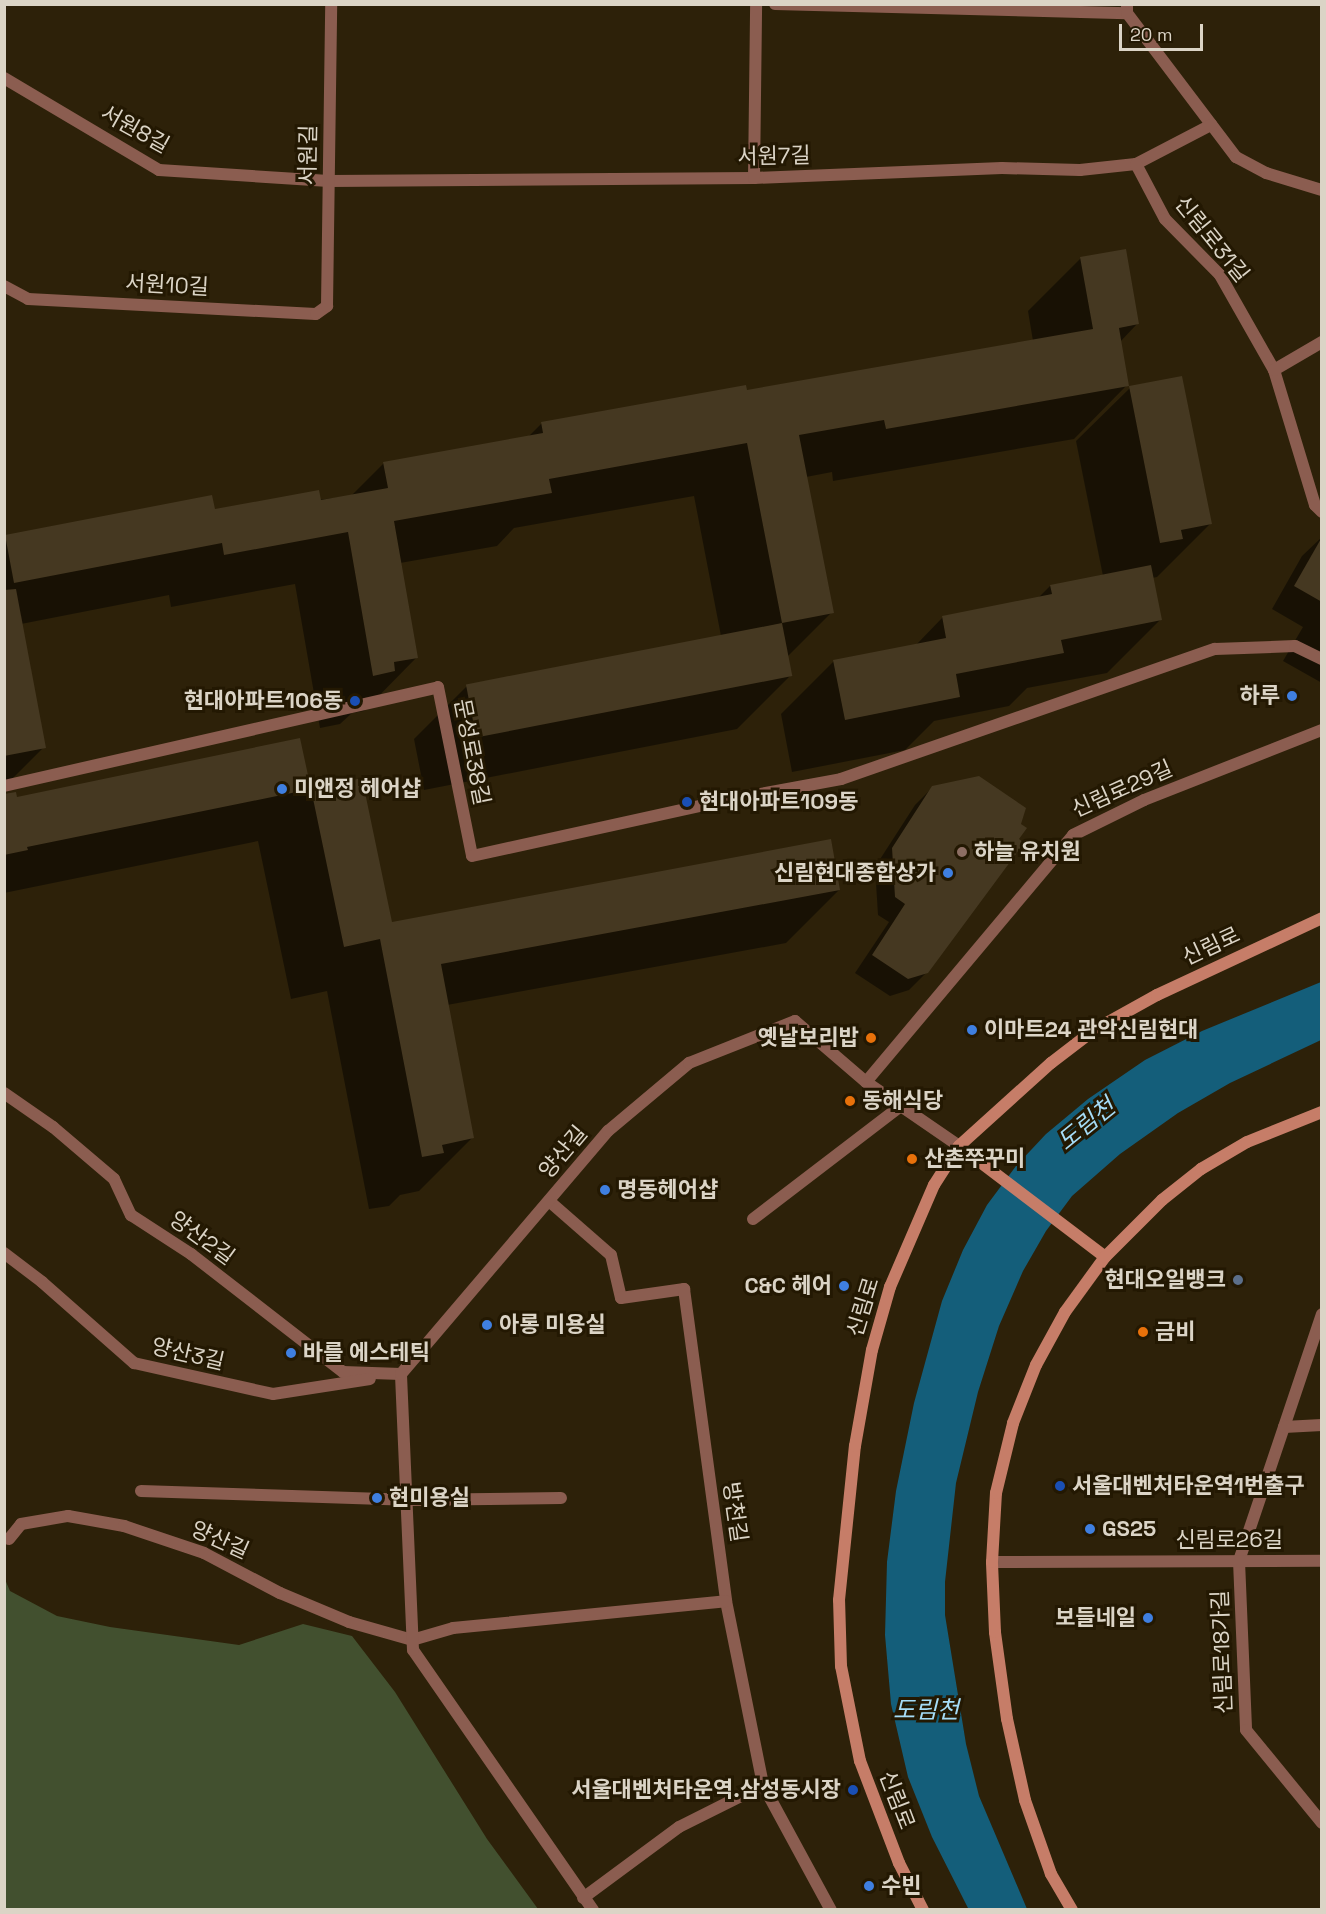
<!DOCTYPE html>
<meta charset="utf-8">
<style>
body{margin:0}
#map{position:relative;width:1326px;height:1914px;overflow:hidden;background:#2d2109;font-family:"Space Grotesk","Noto Sans KR",sans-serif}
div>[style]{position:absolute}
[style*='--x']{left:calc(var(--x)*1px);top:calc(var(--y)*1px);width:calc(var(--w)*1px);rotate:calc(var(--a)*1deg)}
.green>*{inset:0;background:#42502f}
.water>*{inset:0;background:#145e7a}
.shadow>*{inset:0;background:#0007}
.building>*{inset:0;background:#453821;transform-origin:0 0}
.street>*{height:12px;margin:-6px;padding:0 6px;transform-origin:6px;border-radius:6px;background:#8b5d50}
.secondary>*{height:12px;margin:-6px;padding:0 6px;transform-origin:6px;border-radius:6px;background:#c67d68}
.secondary-bridge>*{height:12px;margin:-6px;padding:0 6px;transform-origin:6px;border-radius:6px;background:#c67d68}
.dots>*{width:16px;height:16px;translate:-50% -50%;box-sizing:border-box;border:3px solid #231802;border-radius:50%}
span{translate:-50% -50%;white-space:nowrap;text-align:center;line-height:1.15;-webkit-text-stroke:6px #231802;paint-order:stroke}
.street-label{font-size:22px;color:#dbd4c6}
.poi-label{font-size:22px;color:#dbd4c6;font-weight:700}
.right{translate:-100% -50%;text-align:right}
.left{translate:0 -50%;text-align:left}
.water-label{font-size:24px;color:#a5dcf7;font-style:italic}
.frame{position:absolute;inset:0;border:6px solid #dbd4c6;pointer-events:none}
.scale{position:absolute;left:1119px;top:24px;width:84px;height:27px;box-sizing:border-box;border:3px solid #dbd4c6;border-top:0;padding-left:8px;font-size:18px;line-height:21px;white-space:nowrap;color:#dbd4c6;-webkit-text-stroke:4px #231802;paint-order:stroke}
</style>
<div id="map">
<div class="green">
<i style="clip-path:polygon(4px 1577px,10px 1591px,57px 1616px,110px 1627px,239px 1645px,303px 1624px,352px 1636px,395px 1692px,487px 1839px,538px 1909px,5px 1909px)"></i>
</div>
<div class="water">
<i style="clip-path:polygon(1321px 982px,1321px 1040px,1230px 1083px,1178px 1113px,1120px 1154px,1072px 1196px,1046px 1231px,1023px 1271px,999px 1326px,978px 1392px,956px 1483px,945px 1582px,945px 1615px,966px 1744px,979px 1796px,1027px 1909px,969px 1910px,932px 1837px,908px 1777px,891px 1704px,885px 1635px,887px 1562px,896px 1491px,914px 1403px,942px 1301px,963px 1250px,987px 1205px,1016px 1166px,1046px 1134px,1088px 1099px,1145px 1060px,1202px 1031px)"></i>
</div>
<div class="shadow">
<i style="clip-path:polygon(1081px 258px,1137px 324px,1120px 342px,1127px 385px,1074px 439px,833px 481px,832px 472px,806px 477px,832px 612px,787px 657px,791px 675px,737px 729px,424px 790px,414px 739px,467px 686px,721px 636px,694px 496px,514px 528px,497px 546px,400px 563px,417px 657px,364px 711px,352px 713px,340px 724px,320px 728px,295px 584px,171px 607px,169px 595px,21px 624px,44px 747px,4px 787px,6px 537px,351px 496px,384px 463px,528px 437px,541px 424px,745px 387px,746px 391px,1033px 341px,1028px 311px)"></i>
<i style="clip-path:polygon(1130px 388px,1210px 524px,1157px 577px,1152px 578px,1160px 620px,1107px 673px,1027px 688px,1009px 706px,934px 721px,905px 750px,792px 772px,781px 714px,834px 661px,915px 646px,943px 617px,1038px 598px,1050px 586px,1103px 576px,1076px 441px)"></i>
<i style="clip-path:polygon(1322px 537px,1322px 683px,1283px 661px,1303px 627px,1272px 609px,1302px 556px)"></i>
<i style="clip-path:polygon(299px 740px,309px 791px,361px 780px,391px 924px,839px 890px,786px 943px,447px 1005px,472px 1138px,419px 1191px,400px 1195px,389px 1206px,369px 1209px,327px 991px,291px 999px,258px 841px,4px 893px,4px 802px)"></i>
<i style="clip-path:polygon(933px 787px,927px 972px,909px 990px,890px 996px,855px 973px,889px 922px,878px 915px,875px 867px,915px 805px)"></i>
</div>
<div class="building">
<i style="clip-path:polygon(1126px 249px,1139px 324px,1119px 328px,1129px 386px,886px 429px,884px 420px,799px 435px,834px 613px,782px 623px,747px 443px,549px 479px,552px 493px,394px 521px,418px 658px,394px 662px,395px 671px,373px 676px,348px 532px,224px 555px,222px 543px,14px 583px,5px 535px,212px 495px,215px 509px,319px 490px,321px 500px,388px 488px,383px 462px,543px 433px,541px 422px,746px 385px,747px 390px,1093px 329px,1080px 257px)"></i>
<i style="clip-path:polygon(1182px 376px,1212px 524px,1181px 530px,1183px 539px,1160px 543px,1129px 386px)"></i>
<i style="clip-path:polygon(1322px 537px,1322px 602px,1294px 586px)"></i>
<i style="clip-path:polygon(1151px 565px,1162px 620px,1061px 640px,1064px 653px,956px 674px,960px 697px,845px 720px,833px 660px,946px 638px,942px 616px,1052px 594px,1050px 585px)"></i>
<i style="clip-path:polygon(16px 589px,46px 748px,4px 756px,4px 590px)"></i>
<i style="left:782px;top:623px;width:54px;height:322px;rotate:79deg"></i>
<i style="clip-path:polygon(300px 738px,311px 789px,362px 778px,392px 922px,831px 839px,840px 890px,441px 964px,474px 1138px,442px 1145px,444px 1153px,422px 1157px,380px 939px,344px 947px,311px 789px,27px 847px,28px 850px,4px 855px,4px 794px,16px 792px,17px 797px)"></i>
<i style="clip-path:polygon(979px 776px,1026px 808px,1021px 824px,1027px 828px,1019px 839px,1024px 843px,928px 973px,908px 979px,872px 955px,905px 904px,895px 897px,892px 848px,932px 786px)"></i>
</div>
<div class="street">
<i style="--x:775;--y:4;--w:352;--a:1.5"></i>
<i style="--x:1127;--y:6;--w:7;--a:90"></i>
<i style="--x:1127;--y:13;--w:181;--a:52.9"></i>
<i style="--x:1236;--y:157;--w:34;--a:28"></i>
<i style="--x:1266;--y:173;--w:59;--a:16.9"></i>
<i style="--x:4;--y:78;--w:180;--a:30.7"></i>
<i style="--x:159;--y:170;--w:170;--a:3.7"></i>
<i style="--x:329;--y:181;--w:425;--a:-0.4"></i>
<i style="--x:754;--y:178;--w:248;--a:-2.3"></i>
<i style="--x:1002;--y:168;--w:78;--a:1.5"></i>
<i style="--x:1080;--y:170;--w:56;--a:-6.1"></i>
<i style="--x:1136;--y:164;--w:85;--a:-27.5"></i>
<i style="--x:1136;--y:164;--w:62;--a:62.2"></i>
<i style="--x:1165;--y:219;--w:78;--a:45.5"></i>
<i style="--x:1220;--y:275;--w:109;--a:60.4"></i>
<i style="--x:1274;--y:370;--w:141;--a:73.1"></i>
<i style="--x:1315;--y:505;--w:10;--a:45"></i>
<i style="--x:754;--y:178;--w:174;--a:-89.3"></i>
<i style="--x:4;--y:286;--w:27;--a:28"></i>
<i style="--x:28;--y:299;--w:288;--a:3"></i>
<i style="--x:316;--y:314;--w:14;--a:-36"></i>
<i style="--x:327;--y:306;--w:302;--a:-89.2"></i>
<i style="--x:1274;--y:370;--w:56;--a:-30.3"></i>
<i style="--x:4;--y:786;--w:445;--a:-12.8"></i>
<i style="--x:438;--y:687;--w:172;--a:78.6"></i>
<i style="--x:472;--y:856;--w:251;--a:-12.4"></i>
<i style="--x:717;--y:802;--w:126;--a:-10.5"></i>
<i style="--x:841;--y:779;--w:396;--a:-19.2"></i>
<i style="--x:1215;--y:649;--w:80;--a:-2.1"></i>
<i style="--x:1295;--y:646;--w:30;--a:26"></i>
<i style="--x:866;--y:1082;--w:322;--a:-50"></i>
<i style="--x:1073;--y:835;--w:79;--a:-26.2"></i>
<i style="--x:1144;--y:800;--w:191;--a:-21.5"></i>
<i style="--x:4;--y:1093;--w:60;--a:34.8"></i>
<i style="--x:53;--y:1127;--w:80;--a:40.4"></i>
<i style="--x:114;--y:1179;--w:40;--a:65"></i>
<i style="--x:131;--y:1215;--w:72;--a:33"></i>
<i style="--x:191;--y:1254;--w:192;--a:37.8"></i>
<i style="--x:343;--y:1372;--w:58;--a:2"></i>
<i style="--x:549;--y:1201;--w:82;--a:41.1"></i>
<i style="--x:611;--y:1255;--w:44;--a:76.9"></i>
<i style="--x:621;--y:1298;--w:64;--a:-8.1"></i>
<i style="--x:684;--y:1289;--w:315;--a:82.3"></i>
<i style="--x:726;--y:1601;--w:188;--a:78.6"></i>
<i style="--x:763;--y:1785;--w:142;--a:61.5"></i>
<i style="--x:753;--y:1219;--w:186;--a:-37.4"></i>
<i style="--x:4;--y:1253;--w:48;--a:37.3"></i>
<i style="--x:42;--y:1282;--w:123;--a:41.4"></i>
<i style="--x:134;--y:1363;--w:142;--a:12.6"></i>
<i style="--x:273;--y:1394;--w:98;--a:-8.8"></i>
<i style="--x:1322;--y:1314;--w:261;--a:108.6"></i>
<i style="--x:1239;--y:1561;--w:169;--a:87.6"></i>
<i style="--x:1246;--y:1730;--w:120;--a:50.7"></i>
<i style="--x:1284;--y:1427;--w:38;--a:-3"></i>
<i style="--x:141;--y:1491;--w:265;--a:1.9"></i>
<i style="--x:406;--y:1500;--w:155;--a:-0.7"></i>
<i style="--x:9;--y:1539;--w:19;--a:-51"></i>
<i style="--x:21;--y:1524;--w:48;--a:-9.7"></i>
<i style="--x:68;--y:1516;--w:57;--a:10.1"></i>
<i style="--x:124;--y:1526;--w:84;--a:18.6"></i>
<i style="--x:204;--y:1553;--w:86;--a:27.8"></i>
<i style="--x:280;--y:1593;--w:75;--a:22.8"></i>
<i style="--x:349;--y:1622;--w:66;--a:15.9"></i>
<i style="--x:412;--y:1640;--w:43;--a:-16.3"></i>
<i style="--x:453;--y:1628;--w:274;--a:-5.6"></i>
<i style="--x:992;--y:1562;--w:330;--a:-0.2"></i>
<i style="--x:583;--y:1898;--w:119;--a:-36.5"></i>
<i style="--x:679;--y:1827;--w:94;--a:-26.6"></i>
<i style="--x:593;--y:1910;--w:316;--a:-124.7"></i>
<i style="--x:413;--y:1650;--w:276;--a:-92.5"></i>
<i style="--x:401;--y:1374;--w:319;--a:-49.6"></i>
<i style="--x:608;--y:1131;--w:106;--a:-40"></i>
<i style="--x:689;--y:1063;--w:114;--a:-21.6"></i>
<i style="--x:795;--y:1021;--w:94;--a:40.7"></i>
<i style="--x:866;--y:1082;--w:113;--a:34.5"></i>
</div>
<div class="secondary">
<i style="--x:923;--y:1910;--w:53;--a:-117.1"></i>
<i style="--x:899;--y:1863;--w:109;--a:-110.9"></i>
<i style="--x:860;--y:1761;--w:97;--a:-101.3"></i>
<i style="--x:841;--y:1666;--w:66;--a:-91.7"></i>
<i style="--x:839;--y:1600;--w:155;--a:-84.1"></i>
<i style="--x:855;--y:1446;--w:97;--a:-80"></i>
<i style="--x:872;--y:1350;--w:66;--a:-74.1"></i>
<i style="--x:890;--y:1287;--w:111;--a:-66.7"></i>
<i style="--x:934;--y:1185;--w:46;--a:-57.3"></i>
<i style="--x:959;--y:1146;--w:124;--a:-42.1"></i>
<i style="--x:1051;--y:1063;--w:54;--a:-37.5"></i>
<i style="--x:1094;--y:1030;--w:72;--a:-29.1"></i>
<i style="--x:1157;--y:995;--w:182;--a:-25"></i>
</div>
<div class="secondary-bridge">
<i style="--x:959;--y:1146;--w:183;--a:37.2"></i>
<i style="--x:1072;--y:1910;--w:42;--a:-120.3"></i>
<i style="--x:1051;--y:1874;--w:78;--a:-109.4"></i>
<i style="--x:1025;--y:1800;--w:83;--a:-102.5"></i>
<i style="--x:1007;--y:1719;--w:88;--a:-97.9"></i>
<i style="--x:995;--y:1632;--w:70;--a:-92.5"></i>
<i style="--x:992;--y:1562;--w:69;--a:-86.7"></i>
<i style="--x:996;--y:1493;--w:72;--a:-76.3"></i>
<i style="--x:1013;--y:1423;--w:62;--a:-68.4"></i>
<i style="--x:1036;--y:1365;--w:60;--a:-61.3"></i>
<i style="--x:1065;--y:1312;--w:68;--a:-54"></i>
<i style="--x:1105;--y:1257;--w:81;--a:-45"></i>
<i style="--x:1162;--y:1200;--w:50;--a:-38.5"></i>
<i style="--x:1201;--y:1169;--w:53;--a:-30.4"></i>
<i style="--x:1247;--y:1142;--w:81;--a:-21.8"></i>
</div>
<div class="dots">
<i style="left:1292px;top:696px;background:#3f7fe0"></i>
<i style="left:355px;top:701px;background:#1a4fb4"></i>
<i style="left:282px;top:789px;background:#3f7fe0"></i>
<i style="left:687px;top:802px;background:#1a4fb4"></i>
<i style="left:962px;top:852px;background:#8d6e63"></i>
<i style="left:948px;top:873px;background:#3f7fe0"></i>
<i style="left:972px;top:1030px;background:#3f7fe0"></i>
<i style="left:871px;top:1038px;background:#e8710a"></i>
<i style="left:850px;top:1101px;background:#e8710a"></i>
<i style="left:912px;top:1159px;background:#e8710a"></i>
<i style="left:605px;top:1190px;background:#3f7fe0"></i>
<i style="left:1238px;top:1280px;background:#5c6f8a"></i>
<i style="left:844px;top:1286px;background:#3f7fe0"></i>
<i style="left:487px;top:1325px;background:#3f7fe0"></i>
<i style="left:1143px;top:1332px;background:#e8710a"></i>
<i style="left:291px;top:1353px;background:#3f7fe0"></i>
<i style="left:1060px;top:1486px;background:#1a4fb4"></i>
<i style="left:377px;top:1498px;background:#3f7fe0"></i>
<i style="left:1090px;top:1529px;background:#3f7fe0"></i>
<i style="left:1148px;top:1618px;background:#3f7fe0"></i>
<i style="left:853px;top:1790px;background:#1a4fb4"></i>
<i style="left:869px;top:1886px;background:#3f7fe0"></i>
</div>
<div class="street-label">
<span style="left:135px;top:129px;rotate:29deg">서원8길</span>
<span style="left:308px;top:155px;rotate:-89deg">서원길</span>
<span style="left:774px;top:156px;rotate:-1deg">서원7길</span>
<span style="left:1212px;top:239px;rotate:51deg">신림로31길</span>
<span style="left:167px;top:285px;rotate:3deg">서원10길</span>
<span style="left:472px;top:752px;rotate:79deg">문성로38길</span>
<span style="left:1122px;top:789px;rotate:-24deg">신림로29길</span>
<span style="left:1211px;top:946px;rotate:-25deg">신림로</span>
<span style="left:563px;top:1152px;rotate:-50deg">양산길</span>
<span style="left:202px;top:1238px;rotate:36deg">양산2길</span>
<span style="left:863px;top:1307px;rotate:-73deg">신림로</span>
<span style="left:188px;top:1354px;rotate:13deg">양산3길</span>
<span style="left:735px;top:1512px;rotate:82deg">방천길</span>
<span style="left:220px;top:1540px;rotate:24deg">양산길</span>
<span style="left:1229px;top:1540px">신림로26길</span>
<span style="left:1222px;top:1652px;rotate:-92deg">신림로18가길</span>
<span style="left:897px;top:1800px;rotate:69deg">신림로</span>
</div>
<div class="poi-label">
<span class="right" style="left:1280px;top:696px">하루</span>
<span class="right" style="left:343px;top:701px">현대아파트106동</span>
<span class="left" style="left:294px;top:789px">미앤정 헤어샵</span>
<span class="left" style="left:699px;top:802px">현대아파트109동</span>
<span class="left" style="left:974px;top:852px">하늘 유치원</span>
<span class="right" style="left:936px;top:873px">신림현대종합상가</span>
<span class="left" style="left:984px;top:1030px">이마트24 관악신림현대</span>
<span class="right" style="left:859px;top:1038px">옛날보리밥</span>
<span class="left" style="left:862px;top:1101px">동해식당</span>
<span class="left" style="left:924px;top:1159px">산촌쭈꾸미</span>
<span class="left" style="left:617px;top:1190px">명동헤어샵</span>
<span class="right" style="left:1226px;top:1280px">현대오일뱅크</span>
<span class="right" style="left:832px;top:1286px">C&amp;C 헤어</span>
<span class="left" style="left:499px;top:1325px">아롱 미용실</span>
<span class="left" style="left:1155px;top:1332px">금비</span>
<span class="left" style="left:303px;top:1353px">바를 에스테틱</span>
<span class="left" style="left:1072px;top:1486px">서울대벤처타운역1번출구</span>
<span class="left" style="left:389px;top:1498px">현미용실</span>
<span class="left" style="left:1102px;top:1529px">GS25</span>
<span class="right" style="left:1136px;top:1618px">보들네일</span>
<span class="right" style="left:841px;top:1790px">서울대벤처타운역.삼성동시장</span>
<span class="left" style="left:881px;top:1886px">수빈</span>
</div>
<div class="water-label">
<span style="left:1086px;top:1124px;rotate:-39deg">도림천</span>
<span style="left:926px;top:1710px">도림천</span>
</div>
<div class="frame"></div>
<div class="scale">20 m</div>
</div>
